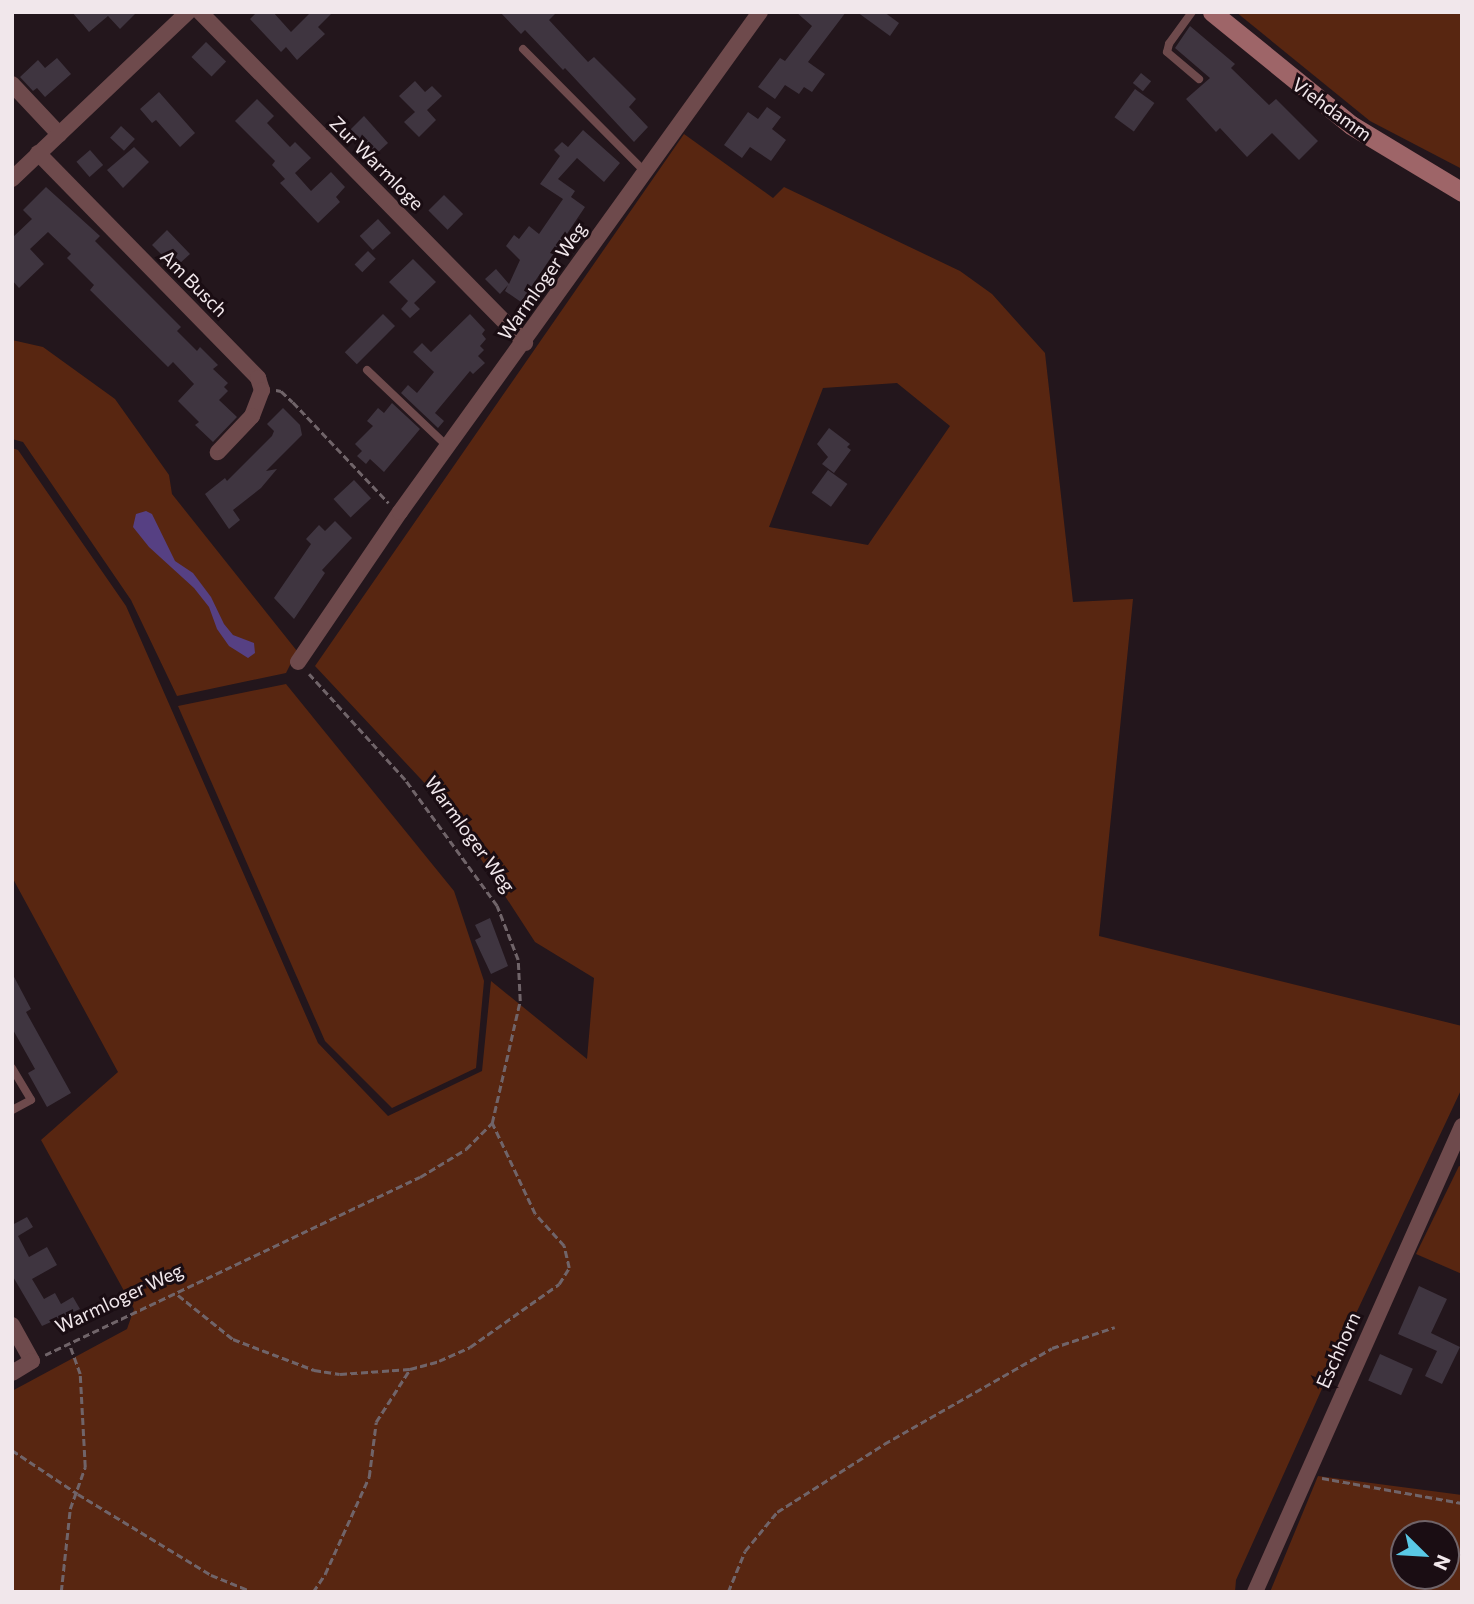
<!DOCTYPE html>
<style>
body{margin:0}
#map{position:relative;width:1474px;height:1604px;overflow:hidden;background:#23161c;font-family:Commissioner,sans-serif}
div>[style]{position:absolute}
[style*='--x']{left:calc(var(--x)*1px);top:calc(var(--y)*1px);width:calc(var(--w)*1px);rotate:calc(var(--a)*1deg)}
.green>*{inset:0;background:#582611}
.water>*{inset:0;background:#564083}
.building>*{inset:0;background:#3f3540;transform-origin:0 0}
.path>*{height:2.5px;margin-top:-1.25px;transform-origin:0;background:repeating-linear-gradient(90deg,#706469 0 7px,transparent 0 10.5px)}
.service>*{height:8px;margin:-4px;padding:0 4px;transform-origin:4px;border-radius:4px;background:#6e4a4c}
.minor>*{height:16px;margin:-8px;padding:0 8px;transform-origin:8px;border-radius:8px;background:#6e4a4c}
.secondary>*{height:19px;margin:-9.5px;padding:0 9.5px;transform-origin:9.5px;border-radius:9.5px;background:#9e6568}
span{translate:-50% -50%;white-space:nowrap;text-align:center;line-height:1.15;-webkit-text-stroke:6px #1a0d13;paint-order:stroke}
.street-label{font-size:19px;color:#f1e7eb}
.frame{position:absolute;inset:0;border:14px solid #f1e7eb;pointer-events:none}
.north{position:absolute;left:1390px;top:1520px;width:70px;height:70px;box-sizing:border-box;background:#1a0d13;border:2px solid #706469;border-radius:50%;rotate:114deg;font-size:19px;font-weight:700;line-height:28px;text-align:center;color:#f1e7eb}
.north::after{content:'';display:block;margin:auto;width:24px;height:32px;background:#59c8e5;clip-path:polygon(50% 0,100% 100%,50% 72%,0 100%)}
</style>
<div id="map">
<div class="green">
<i style="clip-path:polygon(1236px 12px,1462px 12px,1462px 169px,1370px 121px)"></i>
<i style="clip-path:polygon(evenodd,684px 134px,773px 198px,784px 187px,960px 271px,992px 294px,1045px 353px,1073px 602px,1133px 599px,1099px 936px,1462px 1026px,1462px 1088px,1352px 1322px,1236px 1580px,1235px 1592px,12px 1592px,12px 1391px,127px 1329px,134px 1309px,41px 1140px,118px 1072px,12px 877px,12px 448px,18px 450px,126px 606px,318px 1043px,388px 1116px,482px 1071px,491px 981px,587px 1059px,594px 978px,535px 942px,447px 807px,315px 666px,684px 134px,897px 383px,950px 426px,868px 545px,769px 527px,823px 388px,897px 383px)"></i>
<i style="clip-path:polygon(12px 340px,43px 347px,115px 399px,169px 475px,172px 494px,297px 651px,286px 673px,177px 696px,131px 600px,23px 442px,12px 439px)"></i>
<i style="clip-path:polygon(286px 684px,454px 891px,484px 981px,476px 1068px,392px 1108px,325px 1041px,178px 706px)"></i>
<i style="clip-path:polygon(1459px 1166px,1462px 1167px,1462px 1274px,1416px 1254px)"></i>
<i style="clip-path:polygon(evenodd,1318px 1476px,1462px 1495px,1462px 1592px,1270px 1592px,1318px 1476px,1404px 1534px,1446px 1534px,1446px 1576px,1404px 1576px,1404px 1534px)"></i>
</div>
<div class="water">
<i style="clip-path:polygon(146px 511px,152px 514px,175px 561px,193px 573px,211px 597px,224px 624px,233px 635px,254px 643px,255px 653px,248px 658px,229px 646px,217px 629px,209px 607px,194px 588px,149px 547px,133px 527px,136px 514px)"></i>
</div>
<div class="building">
<i style="clip-path:polygon(72px 12px,137px 12px,120px 29px,108px 16px,89px 32px)"></i>
<i style="clip-path:polygon(257px 12px,273px 12px,291px 32px,311px 12px,333px 12px,318px 27px,325px 34px,297px 60px,286px 47px,281px 52px,250px 19px)"></i>
<i style="clip-path:polygon(500px 12px,557px 12px,549px 20px,588px 62px,594px 57px,636px 99px,629px 107px,648px 127px,634px 142px,565px 68px,563px 70px,525px 30px,521px 34px)"></i>
<i style="clip-path:polygon(796px 12px,846px 12px,808px 62px,825px 74px,812px 92px,804px 87px,799px 94px,785px 85px,775px 99px,758px 87px,780px 58px,785px 61px,812px 26px)"></i>
<i style="clip-path:polygon(857px 12px,884px 12px,899px 23px,890px 36px)"></i>
<i style="clip-path:polygon(1190px 26px,1235px 64px,1231px 68px,1269px 105px,1276px 99px,1318px 141px,1299px 160px,1272px 133px,1247px 157px,1220px 128px,1216px 132px,1186px 99px,1210px 78px,1175px 48px)"></i>
<i style="left:206px;top:42px;width:28px;height:21px;rotate:44deg"></i>
<i style="clip-path:polygon(57px 58px,71px 74px,45px 97px,37px 88px,33px 91px,20px 77px,38px 60px,45px 68px)"></i>
<i style="left:1141px;top:73px;width:13px;height:13px;rotate:39deg"></i>
<i style="clip-path:polygon(415px 81px,425px 92px,432px 86px,442px 96px,427px 110px,436px 120px,419px 137px,404px 122px,415px 112px,399px 96px)"></i>
<i style="left:1135px;top:89px;width:24px;height:35px;rotate:36deg"></i>
<i style="clip-path:polygon(159px 92px,195px 133px,180px 147px,156px 120px,152px 123px,140px 109px)"></i>
<i style="clip-path:polygon(257px 99px,274px 116px,267px 123px,290px 147px,295px 142px,311px 158px,295px 173px,311px 191px,331px 172px,345px 187px,336px 197px,340px 202px,318px 223px,280px 183px,285px 179px,272px 165px,275px 161px,235px 121px)"></i>
<i style="clip-path:polygon(767px 107px,781px 117px,772px 129px,786px 140px,771px 161px,750px 147px,742px 158px,724px 145px,748px 112px,758px 119px)"></i>
<i style="clip-path:polygon(364px 116px,388px 143px,375px 155px,349px 131px)"></i>
<i style="left:121px;top:126px;width:19px;height:16px;rotate:43deg"></i>
<i style="clip-path:polygon(583px 130px,620px 163px,604px 182px,577px 158px,558px 179px,575px 191px,571px 197px,585px 207px,521px 302px,505px 291px,508px 285px,500px 294px,485px 279px,496px 269px,509px 284px,520px 260px,506px 246px,514px 235px,519px 239px,529px 226px,539px 234px,563px 199px,540px 184px,560px 156px,554px 150px,562px 142px,568px 147px)"></i>
<i style="clip-path:polygon(134px 147px,149px 162px,123px 188px,107px 170px)"></i>
<i style="left:90px;top:150px;width:20px;height:18px;rotate:49deg"></i>
<i style="clip-path:polygon(46px 187px,100px 236px,95px 241px,181px 327px,177px 331px,197px 351px,200px 347px,218px 365px,213px 369px,228px 383px,224px 387px,228px 391px,219px 400px,237px 417px,213px 442px,195px 425px,199px 422px,178px 401px,194px 384px,173px 362px,168px 367px,90px 290px,94px 285px,67px 258px,71px 254px,48px 232px,30px 249px,44px 264px,19px 288px,12px 280px,12px 238px,32px 219px,23px 210px)"></i>
<i style="left:444px;top:195px;width:27px;height:22px;rotate:45deg"></i>
<i style="left:378px;top:219px;width:19px;height:25px;rotate:47deg"></i>
<i style="clip-path:polygon(167px 230px,190px 254px,179px 264px,174px 258px,169px 262px,152px 245px)"></i>
<i style="left:368px;top:251px;width:11px;height:19px;rotate:45deg"></i>
<i style="clip-path:polygon(413px 259px,436px 282px,414px 303px,420px 309px,410px 318px,401px 309px,408px 301px,389px 282px)"></i>
<i style="left:383px;top:314px;width:17px;height:54px;rotate:45deg"></i>
<i style="clip-path:polygon(470px 314px,485px 330px,482px 334px,486px 339px,480px 346px,484px 350px,478px 356px,485px 363px,473px 374px,470px 371px,435px 413px,444px 421px,438px 428px,401px 393px,408px 385px,417px 393px,434px 372px,413px 352px,422px 343px,431px 352px)"></i>
<i style="clip-path:polygon(392px 403px,420px 429px,384px 472px,370px 459px,366px 464px,357px 456px,362px 451px,355px 444px,373px 426px,367px 421px,378px 408px,384px 413px)"></i>
<i style="clip-path:polygon(283px 408px,300px 425px,302px 435px,266px 471px,277px 469px,261px 488px,233px 510px,240px 520px,229px 529px,205px 494px,225px 478px,227px 481px,272px 436px,274px 431px,267px 424px)"></i>
<i style="clip-path:polygon(829px 428px,850px 444px,847px 447px,851px 450px,834px 473px,822px 464px,828px 457px,817px 444px)"></i>
<i style="left:828px;top:470px;width:24px;height:28px;rotate:36deg"></i>
<i style="left:354px;top:480px;width:25px;height:28px;rotate:47deg"></i>
<i style="clip-path:polygon(335px 521px,352px 538px,322px 570px,325px 573px,294px 619px,274px 598px,311px 544px,306px 539px,319px 525px,325px 531px)"></i>
<i style="clip-path:polygon(490px 918px,508px 966px,491px 974px,475px 940px,481px 937px,475px 925px)"></i>
<i style="clip-path:polygon(12px 973px,31px 1009px,26px 1012px,71px 1093px,47px 1107px,28px 1073px,35px 1069px,12px 1028px)"></i>
<i style="clip-path:polygon(27px 1217px,33px 1227px,18px 1236px,29px 1257px,47px 1247px,57px 1265px,32px 1279px,44px 1299px,55px 1293px,61px 1304px,73px 1297px,80px 1309px,42px 1326px,12px 1275px,12px 1225px)"></i>
<i style="clip-path:polygon(1419px 1286px,1447px 1299px,1431px 1333px,1460px 1347px,1442px 1384px,1425px 1376px,1437px 1351px,1398px 1334px)"></i>
<i style="left:1380px;top:1354px;width:36px;height:29px;rotate:24deg"></i>
</div>
<div class="path">
<i style="--x:276;--y:390;--w:5;--a:11"></i>
<i style="--x:281;--y:391;--w:16;--a:43"></i>
<i style="--x:293;--y:402;--w:139;--a:46.5"></i>
<i style="--x:178;--y:1295;--w:70;--a:38.7"></i>
<i style="--x:233;--y:1339;--w:87;--a:20.9"></i>
<i style="--x:314;--y:1370;--w:26;--a:9"></i>
<i style="--x:340;--y:1374;--w:70;--a:-4.1"></i>
<i style="--x:410;--y:1369;--w:30;--a:-15"></i>
<i style="--x:439;--y:1361;--w:34;--a:-24"></i>
<i style="--x:470;--y:1347;--w:109;--a:-35.3"></i>
<i style="--x:559;--y:1284;--w:19;--a:-58"></i>
<i style="--x:569;--y:1268;--w:23;--a:-103"></i>
<i style="--x:564;--y:1246;--w:43;--a:-132.2"></i>
<i style="--x:535;--y:1214;--w:101;--a:-115.3"></i>
<i style="--x:45;--y:1355;--w:415;--a:-25.4"></i>
<i style="--x:420;--y:1177;--w:54;--a:-31.3"></i>
<i style="--x:466;--y:1149;--w:37;--a:-45"></i>
<i style="--x:492;--y:1123;--w:125;--a:-77.1"></i>
<i style="--x:520;--y:1001;--w:41;--a:-92.8"></i>
<i style="--x:518;--y:960;--w:58;--a:-111.3"></i>
<i style="--x:497;--y:906;--w:156;--a:-126.1"></i>
<i style="--x:405;--y:780;--w:143;--a:-132.2"></i>
<i style="--x:12;--y:1450;--w:79;--a:33.7"></i>
<i style="--x:78;--y:1494;--w:156;--a:31.3"></i>
<i style="--x:211;--y:1575;--w:45;--a:22"></i>
<i style="--x:1322;--y:1478;--w:142;--a:10.1"></i>
<i style="--x:61;--y:1592;--w:83;--a:-83.8"></i>
<i style="--x:70;--y:1509;--w:45;--a:-70.3"></i>
<i style="--x:85;--y:1467;--w:93;--a:-93.1"></i>
<i style="--x:80;--y:1374;--w:32;--a:-110"></i>
<i style="--x:313;--y:1592;--w:22;--a:-56"></i>
<i style="--x:325;--y:1574;--w:107;--a:-65.6"></i>
<i style="--x:369;--y:1477;--w:55;--a:-82.7"></i>
<i style="--x:376;--y:1422;--w:63;--a:-57.3"></i>
<i style="--x:728;--y:1592;--w:44;--a:-67.5"></i>
<i style="--x:745;--y:1551;--w:50;--a:-50.6"></i>
<i style="--x:777;--y:1512;--w:127;--a:-32.4"></i>
<i style="--x:884;--y:1444;--w:193;--a:-29.7"></i>
<i style="--x:1052;--y:1348;--w:66;--a:-18.4"></i>
</div>
<div class="service">
<i style="--x:1192;--y:12;--w:39;--a:126"></i>
<i style="--x:1169;--y:44;--w:8;--a:104"></i>
<i style="--x:1167;--y:52;--w:42;--a:40.2"></i>
<i style="--x:523;--y:49;--w:172;--a:45.2"></i>
<i style="--x:367;--y:370;--w:112;--a:43.5"></i>
<i style="--x:12;--y:1068;--w:37;--a:59"></i>
<i style="--x:31;--y:1100;--w:21;--a:152"></i>
</div>
<div class="minor">
<i style="--x:200;--y:12;--w:464;--a:45.5"></i>
<i style="--x:12;--y:84;--w:69;--a:46.8"></i>
<i style="--x:38;--y:153;--w:315;--a:45.6"></i>
<i style="--x:258;--y:378;--w:13;--a:72"></i>
<i style="--x:262;--y:390;--w:28;--a:111"></i>
<i style="--x:252;--y:416;--w:50;--a:133.4"></i>
<i style="--x:12;--y:179;--w:243;--a:-43.5"></i>
<i style="--x:298;--y:662;--w:181;--a:-55.8"></i>
<i style="--x:400;--y:512;--w:616;--a:-54.25"></i>
<i style="--x:12;--y:1325;--w:41;--a:60.9"></i>
<i style="--x:32;--y:1361;--w:23;--a:149"></i>
<i style="--x:1255;--y:1592;--w:510;--a:-66.05"></i>
</div>
<div class="secondary">
<i style="--x:1212;--y:12;--w:179;--a:39.1"></i>
<i style="--x:1351;--y:125;--w:130;--a:31.1"></i>
</div>
<div class="street-label">
<span style="left:1332px;top:109px;rotate:36deg">Viehdamm</span>
<span style="left:377px;top:163px;rotate:45deg">Zur Warmloge</span>
<span style="left:542px;top:281px;rotate:-55deg">Warmloger Weg</span>
<span style="left:194px;top:283px;rotate:45deg">Am Busch</span>
<span style="left:470px;top:834px;rotate:54deg">Warmloger Weg</span>
<span style="left:119px;top:1298px;rotate:-25deg">Warmloger Weg</span>
<span style="left:1338px;top:1350px;rotate:-66deg">Eschhorn</span>
</div>
<div class="frame"></div>
<div class="north">N</div>
</div>
